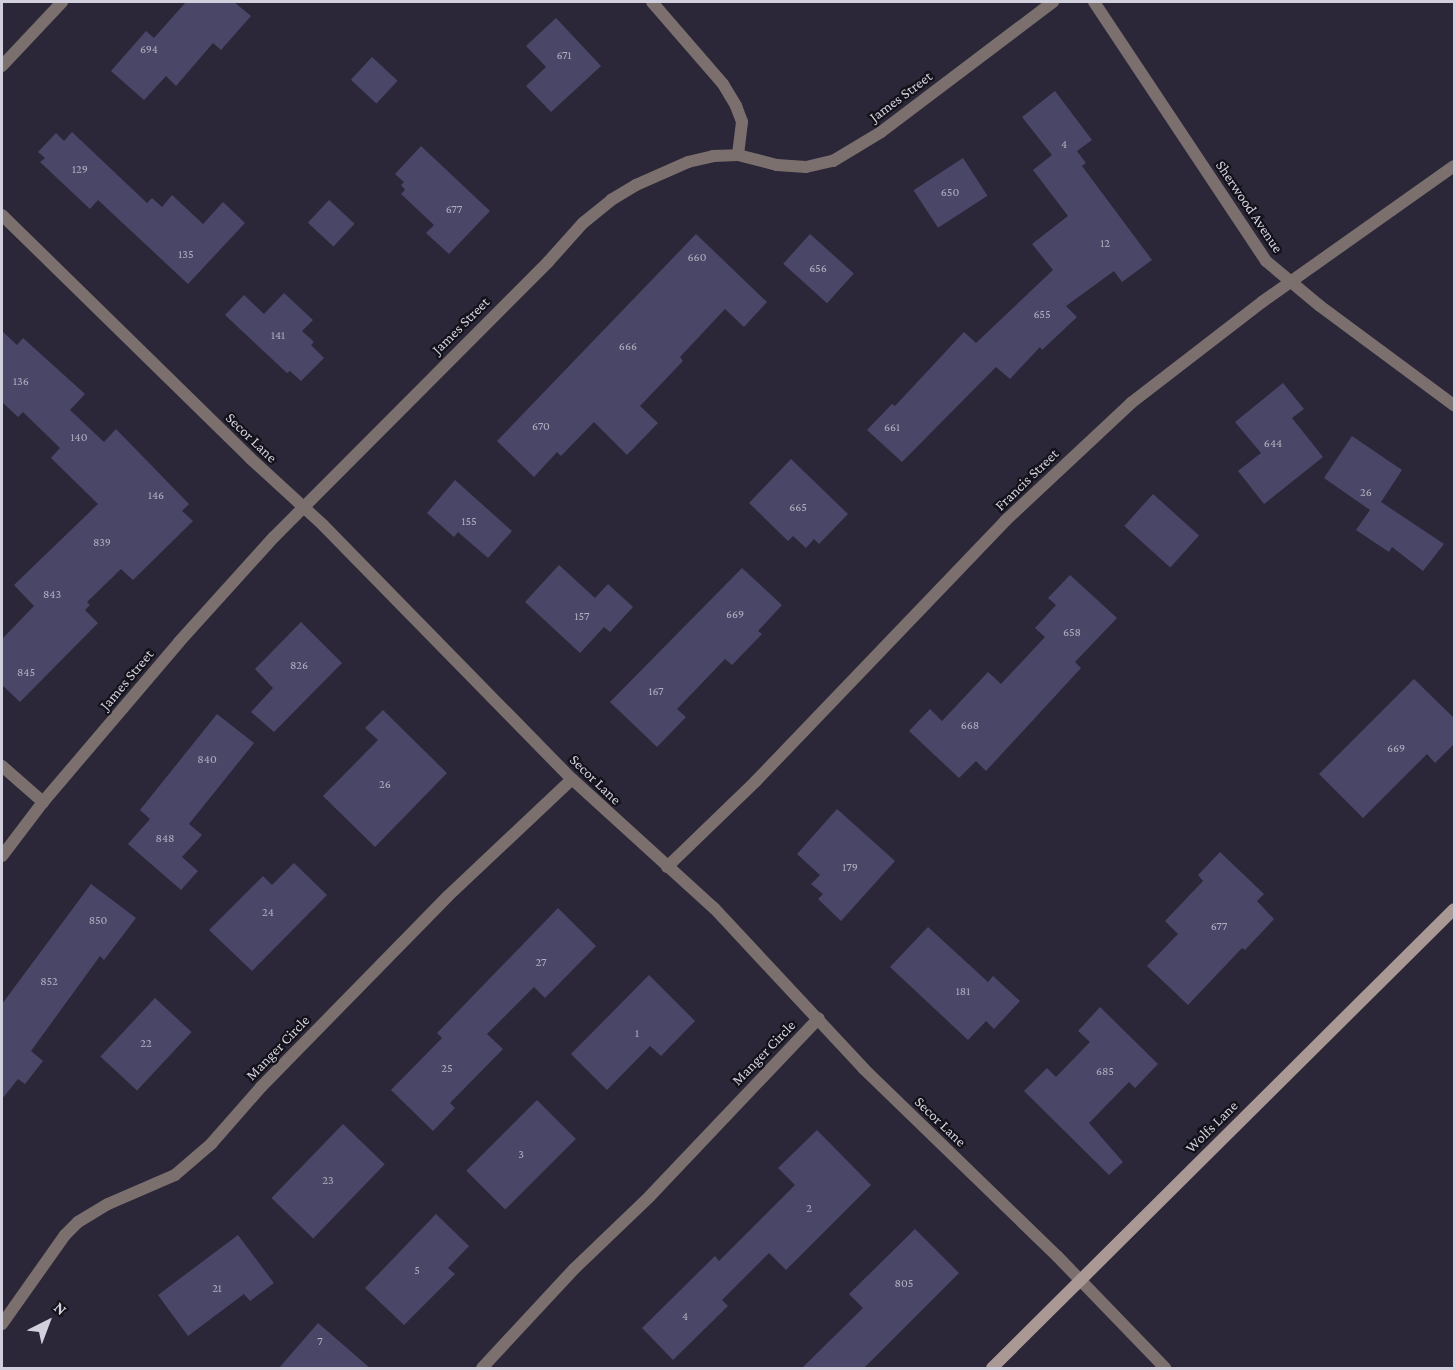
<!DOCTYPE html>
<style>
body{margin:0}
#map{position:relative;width:1456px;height:1370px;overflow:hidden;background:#2b2738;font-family:"Crimson Pro",serif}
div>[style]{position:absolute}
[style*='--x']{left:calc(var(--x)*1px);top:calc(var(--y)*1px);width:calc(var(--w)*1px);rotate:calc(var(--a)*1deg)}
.building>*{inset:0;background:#4a4667;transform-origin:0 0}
.street>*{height:12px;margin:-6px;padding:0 6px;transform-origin:6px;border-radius:6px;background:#7b706e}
.secondary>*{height:12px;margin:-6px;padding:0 6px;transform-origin:6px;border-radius:6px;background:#a99894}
span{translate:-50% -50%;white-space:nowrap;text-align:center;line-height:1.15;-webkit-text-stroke:4.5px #131119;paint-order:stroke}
.number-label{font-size:12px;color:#b0aebf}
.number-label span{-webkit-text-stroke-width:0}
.street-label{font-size:15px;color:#d2d0dc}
.frame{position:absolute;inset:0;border:3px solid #d2d0dc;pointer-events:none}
.north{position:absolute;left:18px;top:1292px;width:60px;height:60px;-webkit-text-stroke:4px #131119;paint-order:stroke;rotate:42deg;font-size:16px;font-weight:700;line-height:24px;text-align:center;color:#d2d0dc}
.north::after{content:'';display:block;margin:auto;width:21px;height:27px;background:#d2d0dc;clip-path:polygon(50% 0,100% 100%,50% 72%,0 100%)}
</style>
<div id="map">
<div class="building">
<i style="clip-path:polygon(186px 2px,234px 2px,251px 16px,221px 50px,213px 43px,176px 86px,166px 76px,144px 100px,111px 71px,146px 31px,154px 38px)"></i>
<i style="clip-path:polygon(556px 18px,601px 66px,551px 112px,526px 86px,546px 67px,526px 46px)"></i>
<i style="left:372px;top:57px;width:35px;height:31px;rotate:43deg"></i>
<i style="clip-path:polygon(1055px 91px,1092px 140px,1077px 151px,1086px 163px,1082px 166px,1152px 260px,1122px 282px,1114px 271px,1066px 306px,1077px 317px,1042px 350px,1040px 347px,1010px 379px,996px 367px,902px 462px,867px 430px,892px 404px,895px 406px,964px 332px,976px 343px,1053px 270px,1032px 244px,1068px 216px,1033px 170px,1052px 155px,1022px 117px)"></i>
<i style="clip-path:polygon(72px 132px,147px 203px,152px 198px,162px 207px,172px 195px,203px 224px,223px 202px,245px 223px,188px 284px,98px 200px,90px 209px,40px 162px,45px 158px,38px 152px,56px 133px,64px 141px)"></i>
<i style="clip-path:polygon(421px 146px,490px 211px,449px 254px,426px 233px,434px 225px,401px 194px,405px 190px,401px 185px,404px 182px,395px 174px)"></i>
<i style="left:963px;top:158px;width:45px;height:59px;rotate:57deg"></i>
<i style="left:329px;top:200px;width:35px;height:31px;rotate:43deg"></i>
<i style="clip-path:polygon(696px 234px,767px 302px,744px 327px,725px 309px,680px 357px,683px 361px,640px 406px,658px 423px,627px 455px,594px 422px,561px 456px,557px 452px,534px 477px,497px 441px)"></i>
<i style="left:810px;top:234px;width:59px;height:40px;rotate:42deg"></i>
<i style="clip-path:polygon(284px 293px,313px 320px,302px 331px,314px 342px,311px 345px,324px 358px,301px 381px,290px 371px,287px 373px,225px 315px,244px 295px,264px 314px)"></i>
<i style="clip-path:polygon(2px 331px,17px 345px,23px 338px,85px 394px,70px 410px,104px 442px,116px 429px,189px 504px,182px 511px,193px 521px,133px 580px,121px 569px,87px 602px,90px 605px,85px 610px,98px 623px,20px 702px,2px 685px,2px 639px,34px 606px,14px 585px,98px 504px,51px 458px,60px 448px,23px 412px,18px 417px,2px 402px)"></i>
<i style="clip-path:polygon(1283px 383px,1304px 409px,1292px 418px,1323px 457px,1264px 504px,1238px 471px,1261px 453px,1235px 422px)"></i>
<i style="clip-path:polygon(1352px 436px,1402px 470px,1381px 502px,1444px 544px,1423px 571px,1392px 547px,1389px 552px,1356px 530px,1370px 510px,1324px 478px)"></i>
<i style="clip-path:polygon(791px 459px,848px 514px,819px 544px,814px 539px,806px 548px,793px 536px,788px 541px,749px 503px)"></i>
<i style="clip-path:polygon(455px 480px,512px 531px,488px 558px,458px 532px,454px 537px,427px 513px)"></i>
<i style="left:1153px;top:494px;width:62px;height:43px;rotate:42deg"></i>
<i style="clip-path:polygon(559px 565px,595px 598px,608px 584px,633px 607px,610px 632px,604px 627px,580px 653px,525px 602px)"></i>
<i style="clip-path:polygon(742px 568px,782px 605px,758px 631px,762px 634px,732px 665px,725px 659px,677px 709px,686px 717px,657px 747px,610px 702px)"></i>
<i style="clip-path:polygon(1070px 575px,1117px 618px,1075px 662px,1081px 668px,986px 771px,976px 761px,959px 778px,909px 731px,930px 709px,942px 721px,988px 672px,1001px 684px,1045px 637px,1035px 628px,1056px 605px,1048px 598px)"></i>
<i style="clip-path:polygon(301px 622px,342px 663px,274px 732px,251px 712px,273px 688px,255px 669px)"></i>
<i style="clip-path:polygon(1414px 679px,1455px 719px,1455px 743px,1435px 763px,1427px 754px,1363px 818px,1319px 774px)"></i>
<i style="clip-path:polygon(383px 710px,447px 773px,375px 847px,323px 796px,378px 740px,365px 728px)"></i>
<i style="clip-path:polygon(217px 714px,254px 743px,189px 824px,202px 835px,182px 857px,198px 871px,181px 890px,128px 844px,150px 819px,140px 810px)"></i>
<i style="clip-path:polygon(837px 809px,895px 861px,841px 921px,818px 899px,823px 894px,811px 884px,820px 875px,797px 854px)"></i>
<i style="clip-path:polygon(1220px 852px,1264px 894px,1257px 901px,1274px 919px,1245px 950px,1242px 948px,1188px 1005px,1147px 966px,1178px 934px,1165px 921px,1203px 881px,1198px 875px)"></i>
<i style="clip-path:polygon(294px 863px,327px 895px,252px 971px,209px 930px,263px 876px,272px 885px)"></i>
<i style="clip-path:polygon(91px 884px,136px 918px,104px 960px,100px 956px,31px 1051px,43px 1061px,25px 1084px,18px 1079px,2px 1099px,2px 1004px)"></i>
<i style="clip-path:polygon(558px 908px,596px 946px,545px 998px,534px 987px,487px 1034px,503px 1049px,450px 1103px,455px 1108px,433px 1131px,391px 1090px,442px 1038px,437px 1033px)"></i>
<i style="clip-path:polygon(928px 927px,988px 982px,993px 976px,1020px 1001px,994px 1029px,986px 1021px,968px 1040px,890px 967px)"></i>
<i style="clip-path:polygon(649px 975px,695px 1021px,661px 1056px,650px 1046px,607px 1090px,571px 1054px)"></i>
<i style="left:155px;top:998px;width:50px;height:80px;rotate:43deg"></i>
<i style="clip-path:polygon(1100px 1007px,1158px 1064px,1135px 1088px,1129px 1082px,1089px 1123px,1123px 1162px,1109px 1175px,1024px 1091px,1047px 1068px,1056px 1077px,1090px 1042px,1078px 1031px)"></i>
<i style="left:537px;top:1100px;width:55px;height:100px;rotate:45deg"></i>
<i style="left:343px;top:1124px;width:58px;height:103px;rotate:44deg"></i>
<i style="clip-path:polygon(817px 1130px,871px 1185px,786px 1270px,769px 1253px,722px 1300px,728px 1306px,673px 1360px,642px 1328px,715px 1256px,719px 1261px,795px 1185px,778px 1168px)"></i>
<i style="clip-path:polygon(436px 1214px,469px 1246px,448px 1268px,455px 1274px,404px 1325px,365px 1288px)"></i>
<i style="clip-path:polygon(915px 1229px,959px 1273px,864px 1368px,802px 1368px,863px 1308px,849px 1294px)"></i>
<i style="clip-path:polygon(238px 1235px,274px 1283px,250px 1301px,244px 1294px,188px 1336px,158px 1295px)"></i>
<i style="clip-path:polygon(318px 1323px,370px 1368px,279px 1368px)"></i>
</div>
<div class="street">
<i style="--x:652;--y:2;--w:108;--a:49.1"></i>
<i style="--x:723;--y:84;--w:26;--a:59"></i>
<i style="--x:736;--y:106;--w:17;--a:69"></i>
<i style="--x:742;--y:122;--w:33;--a:97"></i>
<i style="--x:1094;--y:2;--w:311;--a:56.4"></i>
<i style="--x:1266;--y:261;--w:70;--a:39.8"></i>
<i style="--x:1320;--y:306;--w:167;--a:36.5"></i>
<i style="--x:2;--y:66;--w:88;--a:-46.8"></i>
<i style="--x:2;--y:215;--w:347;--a:44.4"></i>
<i style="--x:250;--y:458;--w:99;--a:42.5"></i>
<i style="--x:323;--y:525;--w:356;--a:45.6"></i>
<i style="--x:572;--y:779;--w:192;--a:42.3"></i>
<i style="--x:714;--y:908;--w:220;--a:47"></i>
<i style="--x:864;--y:1069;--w:269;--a:44.1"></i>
<i style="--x:1057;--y:1256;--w:156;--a:46"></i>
<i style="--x:2;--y:766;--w:55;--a:41.3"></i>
<i style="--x:2;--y:856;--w:68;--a:-52.8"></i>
<i style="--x:43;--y:802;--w:210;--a:-49.6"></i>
<i style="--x:179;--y:642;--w:142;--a:-47.9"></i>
<i style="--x:274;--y:537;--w:388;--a:-45.1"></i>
<i style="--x:548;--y:262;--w:52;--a:-48.1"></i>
<i style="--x:583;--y:223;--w:36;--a:-39"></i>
<i style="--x:611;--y:200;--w:29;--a:-31"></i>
<i style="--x:636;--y:185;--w:57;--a:-23.9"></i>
<i style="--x:688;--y:162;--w:26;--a:-13"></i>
<i style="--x:713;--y:156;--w:25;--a:-2"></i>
<i style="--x:738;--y:155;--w:40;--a:14.4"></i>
<i style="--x:777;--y:165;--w:29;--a:4"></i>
<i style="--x:806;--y:167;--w:28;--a:-13"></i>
<i style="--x:833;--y:161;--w:56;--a:-31.1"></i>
<i style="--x:881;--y:132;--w:216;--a:-37.1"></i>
<i style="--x:667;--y:867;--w:122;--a:-44"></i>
<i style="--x:755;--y:782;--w:361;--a:-46.2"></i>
<i style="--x:1005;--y:521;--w:173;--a:-43.1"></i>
<i style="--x:1131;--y:403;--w:165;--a:-37.6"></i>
<i style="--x:1262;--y:302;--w:235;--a:-35.3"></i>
<i style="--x:2;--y:1324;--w:109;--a:-54.7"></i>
<i style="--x:65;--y:1235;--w:18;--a:-45"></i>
<i style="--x:78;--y:1222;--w:35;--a:-31"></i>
<i style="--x:108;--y:1204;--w:73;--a:-23.4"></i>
<i style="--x:175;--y:1175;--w:48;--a:-40.7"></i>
<i style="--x:211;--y:1144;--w:76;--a:-48.7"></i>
<i style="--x:261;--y:1087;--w:267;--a:-45.6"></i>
<i style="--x:448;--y:896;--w:170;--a:-43.3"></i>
<i style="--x:482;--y:1368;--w:135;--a:-47.1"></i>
<i style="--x:574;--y:1269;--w:105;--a:-43.8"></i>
<i style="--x:650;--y:1196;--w:245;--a:-46.5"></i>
</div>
<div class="secondary">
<i style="--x:992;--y:1368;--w:651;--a:-44.81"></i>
</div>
<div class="number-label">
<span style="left:149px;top:50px">694</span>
<span style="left:564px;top:56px">671</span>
<span style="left:1064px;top:145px">4</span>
<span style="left:80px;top:170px">129</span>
<span style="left:950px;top:193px">650</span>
<span style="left:454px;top:210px">677</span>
<span style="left:1105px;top:244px">12</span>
<span style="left:186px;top:255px">135</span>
<span style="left:697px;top:258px">660</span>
<span style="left:818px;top:269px">656</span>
<span style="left:1042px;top:315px">655</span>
<span style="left:278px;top:336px">141</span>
<span style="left:628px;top:347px">666</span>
<span style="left:21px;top:382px">136</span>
<span style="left:541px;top:427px">670</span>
<span style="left:892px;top:428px">661</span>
<span style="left:79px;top:438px">140</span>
<span style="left:1273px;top:444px">644</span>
<span style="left:1366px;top:493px">26</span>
<span style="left:156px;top:496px">146</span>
<span style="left:798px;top:508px">665</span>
<span style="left:469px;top:522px">155</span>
<span style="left:102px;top:543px">839</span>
<span style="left:52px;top:595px">843</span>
<span style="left:735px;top:615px">669</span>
<span style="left:582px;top:617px">157</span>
<span style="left:1072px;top:633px">658</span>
<span style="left:299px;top:666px">826</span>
<span style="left:26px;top:673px">845</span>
<span style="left:656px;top:692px">167</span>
<span style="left:970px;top:726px">668</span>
<span style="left:1396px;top:749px">669</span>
<span style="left:207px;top:760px">840</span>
<span style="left:385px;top:785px">26</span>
<span style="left:165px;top:839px">848</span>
<span style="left:850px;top:868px">179</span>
<span style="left:268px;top:913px">24</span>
<span style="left:98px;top:921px">850</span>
<span style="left:1219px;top:927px">677</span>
<span style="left:541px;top:963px">27</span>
<span style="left:49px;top:982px">852</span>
<span style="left:963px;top:992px">181</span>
<span style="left:637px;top:1034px">1</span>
<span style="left:146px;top:1044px">22</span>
<span style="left:447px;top:1069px">25</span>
<span style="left:1105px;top:1072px">685</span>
<span style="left:521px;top:1155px">3</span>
<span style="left:328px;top:1181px">23</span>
<span style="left:809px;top:1209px">2</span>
<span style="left:417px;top:1271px">5</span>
<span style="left:904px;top:1284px">805</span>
<span style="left:217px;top:1289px">21</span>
<span style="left:685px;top:1317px">4</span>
<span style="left:320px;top:1342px">7</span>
</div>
<div class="street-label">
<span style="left:901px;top:97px;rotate:-37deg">James Street</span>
<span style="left:1249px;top:207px;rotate:56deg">Sherwood Avenue</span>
<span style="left:461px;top:326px;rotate:-45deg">James Street</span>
<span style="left:251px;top:438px;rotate:44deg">Secor Lane</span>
<span style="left:1027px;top:480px;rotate:-44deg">Francis Street</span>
<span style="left:127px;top:680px;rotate:-50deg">James Street</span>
<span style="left:595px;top:780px;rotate:44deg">Secor Lane</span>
<span style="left:278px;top:1048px;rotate:-46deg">Manger Circle</span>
<span style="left:764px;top:1053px;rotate:-46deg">Manger Circle</span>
<span style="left:940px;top:1122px;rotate:44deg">Secor Lane</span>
<span style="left:1212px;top:1127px;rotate:-45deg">Wolfs Lane</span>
</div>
<div class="frame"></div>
<div class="north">N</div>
</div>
